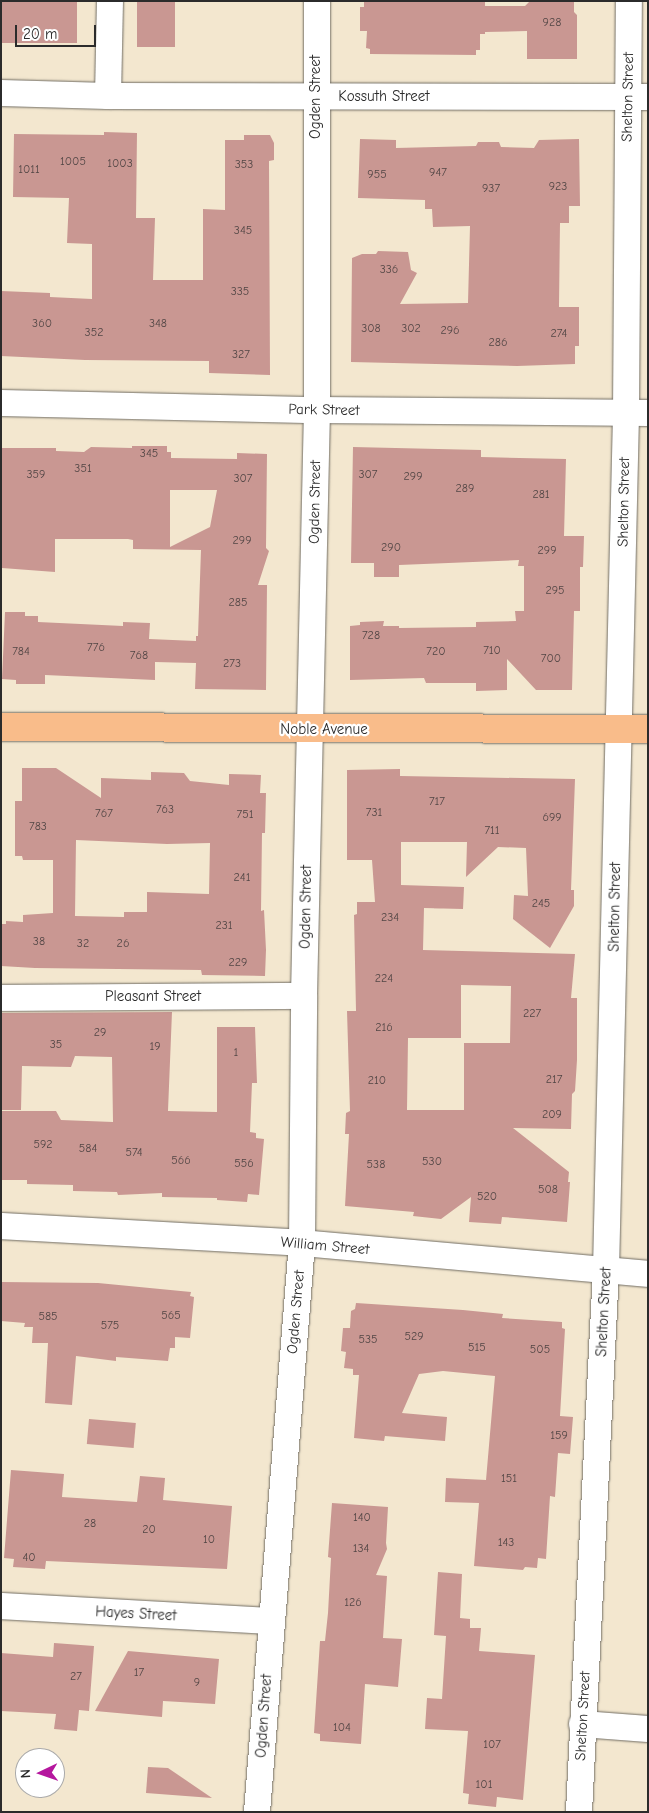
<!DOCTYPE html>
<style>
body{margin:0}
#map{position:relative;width:649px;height:1813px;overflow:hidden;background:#f3e7cf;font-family:"Comic Neue",sans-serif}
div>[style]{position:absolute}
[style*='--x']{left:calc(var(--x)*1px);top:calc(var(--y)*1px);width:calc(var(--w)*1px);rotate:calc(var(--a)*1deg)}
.building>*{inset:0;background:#c99792;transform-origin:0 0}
.roads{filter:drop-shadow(0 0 1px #716d64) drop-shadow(0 0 1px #716d64)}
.minor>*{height:26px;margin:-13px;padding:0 13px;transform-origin:13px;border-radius:13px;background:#fff}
.major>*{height:28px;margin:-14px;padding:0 14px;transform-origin:14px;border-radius:14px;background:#f9bc8a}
span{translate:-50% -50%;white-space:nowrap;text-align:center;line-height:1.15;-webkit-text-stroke:4.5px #fff;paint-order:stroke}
.number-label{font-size:12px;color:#524645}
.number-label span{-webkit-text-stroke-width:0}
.street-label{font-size:15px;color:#2b2b2b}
.frame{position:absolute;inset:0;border:2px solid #2b2b2b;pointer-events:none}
.north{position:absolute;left:15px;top:1748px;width:50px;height:50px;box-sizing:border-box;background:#fff;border:1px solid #aaa;border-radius:50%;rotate:267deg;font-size:14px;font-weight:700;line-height:20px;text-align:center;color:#2b2b2b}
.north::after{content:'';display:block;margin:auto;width:18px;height:22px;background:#b5179e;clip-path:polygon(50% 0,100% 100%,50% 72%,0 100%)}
.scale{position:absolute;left:15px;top:25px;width:81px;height:22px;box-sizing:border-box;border:2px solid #2b2b2b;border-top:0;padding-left:6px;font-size:15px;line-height:18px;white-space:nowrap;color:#2b2b2b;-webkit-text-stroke:4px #fff;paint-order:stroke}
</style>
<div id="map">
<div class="building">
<i style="left:1px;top:1px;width:76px;height:42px"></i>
<i style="left:137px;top:1px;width:38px;height:46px"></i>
<i style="clip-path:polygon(364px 1px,485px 1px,485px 6px,525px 6px,530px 1px,574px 1px,574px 12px,577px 15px,577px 59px,527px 59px,527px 31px,485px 32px,485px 34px,480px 34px,480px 50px,476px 50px,476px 55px,370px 54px,370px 49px,366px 48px,367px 31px,360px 31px,360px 7px,364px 7px)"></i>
<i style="clip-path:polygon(104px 132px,137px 133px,136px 218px,155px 218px,153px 280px,203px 280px,203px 209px,225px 210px,225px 140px,244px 140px,244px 135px,270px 135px,274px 143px,274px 160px,269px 161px,270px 375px,209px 373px,209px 361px,85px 360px,1px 356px,1px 291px,50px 293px,50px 297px,92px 299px,92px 244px,67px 243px,69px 198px,13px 197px,14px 134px,104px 135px)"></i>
<i style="clip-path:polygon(360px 139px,396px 140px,396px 148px,476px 146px,478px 142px,499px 142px,501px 147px,534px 148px,539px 140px,579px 139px,580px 206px,569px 206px,569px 223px,560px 223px,559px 307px,579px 307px,579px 346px,575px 346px,575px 364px,517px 366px,351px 362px,352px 258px,362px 254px,376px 254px,378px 251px,408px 252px,411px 270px,417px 273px,400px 304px,468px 303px,470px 226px,433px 227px,432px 209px,425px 209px,425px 200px,358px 198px)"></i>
<i style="clip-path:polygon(evenodd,132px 446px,167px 446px,167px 452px,171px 452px,171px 458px,237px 459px,237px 453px,267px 454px,266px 548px,269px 551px,258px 585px,267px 585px,266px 690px,195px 689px,196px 663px,155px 662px,155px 680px,45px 675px,45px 684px,16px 684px,16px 680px,2px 679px,5px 612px,25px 612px,25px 616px,38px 616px,38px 622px,123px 626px,123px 622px,150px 623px,149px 639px,196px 641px,196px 636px,198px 636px,201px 550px,133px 549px,133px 540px,128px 539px,55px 539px,55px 572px,2px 568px,1px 448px,56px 448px,56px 451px,84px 452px,91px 447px,132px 448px,132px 446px,170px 490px,217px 490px,210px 527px,170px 547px,170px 490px)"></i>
<i style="clip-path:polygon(353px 447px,481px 450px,481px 457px,566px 459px,564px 536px,584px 536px,583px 567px,580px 567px,580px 611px,574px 611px,572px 690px,536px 690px,507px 659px,507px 690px,476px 691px,476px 683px,426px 683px,424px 678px,350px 680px,350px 626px,360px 625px,360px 622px,384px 621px,383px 626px,399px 626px,399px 628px,476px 627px,476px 622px,516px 621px,515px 611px,524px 611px,524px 566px,518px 566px,519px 560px,399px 565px,399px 577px,374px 577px,374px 563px,351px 563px)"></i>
<i style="clip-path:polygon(evenodd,22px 768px,56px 768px,101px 798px,101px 778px,151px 780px,151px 772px,184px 773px,190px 781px,229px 785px,229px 774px,261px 775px,260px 793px,266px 793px,265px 833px,262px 833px,261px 911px,264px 910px,266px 950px,265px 976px,202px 975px,201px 970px,35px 968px,1px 966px,1px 924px,6px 924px,6px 921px,23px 922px,23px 915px,53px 913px,53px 860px,23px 860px,22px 856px,15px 856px,15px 801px,22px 801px,22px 768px,76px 840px,167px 844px,210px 843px,209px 894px,147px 892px,147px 912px,124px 912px,124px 917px,75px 916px,76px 840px)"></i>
<i style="clip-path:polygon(evenodd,400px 769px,400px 776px,575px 779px,571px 890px,574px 890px,574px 906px,550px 948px,513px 919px,514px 895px,528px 896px,526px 848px,498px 847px,466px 877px,467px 842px,401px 842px,401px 885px,464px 887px,463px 909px,424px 908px,423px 950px,575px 954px,571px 998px,577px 998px,577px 1060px,575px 1091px,572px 1094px,571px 1129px,513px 1128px,569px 1172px,568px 1182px,570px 1182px,567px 1222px,502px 1217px,501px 1224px,469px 1222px,471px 1197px,441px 1219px,413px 1216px,414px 1212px,345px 1206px,349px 1134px,345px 1134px,346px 1113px,350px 1111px,347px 1011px,356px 1011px,354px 915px,357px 914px,357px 902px,375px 902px,372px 860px,347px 860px,347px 770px,400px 769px,461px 985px,511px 986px,510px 1043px,464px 1043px,464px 1110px,407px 1110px,408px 1038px,461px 1038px,461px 985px)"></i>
<i style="clip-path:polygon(172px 1012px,168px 1111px,217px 1112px,217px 1027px,255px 1027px,257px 1083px,252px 1083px,250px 1132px,256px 1133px,256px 1138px,264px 1139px,259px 1195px,248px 1194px,247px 1202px,217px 1200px,217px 1198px,162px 1197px,162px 1193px,118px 1195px,117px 1192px,73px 1191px,73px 1185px,27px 1184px,27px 1180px,1px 1180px,1px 1111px,56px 1111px,61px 1120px,113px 1122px,112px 1057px,75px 1056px,71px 1067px,22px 1066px,21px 1110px,1px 1110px,1px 1013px)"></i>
<i style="clip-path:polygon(1px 1282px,98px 1283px,191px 1292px,190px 1296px,194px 1297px,190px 1338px,175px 1337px,175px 1348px,170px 1348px,168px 1361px,116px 1357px,116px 1361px,76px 1356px,72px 1405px,45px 1403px,48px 1343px,32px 1343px,33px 1327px,24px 1327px,25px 1323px,1px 1321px)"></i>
<i style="clip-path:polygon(356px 1303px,463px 1310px,503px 1314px,502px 1318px,562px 1322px,562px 1328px,565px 1329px,560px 1416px,573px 1417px,570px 1454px,558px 1453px,555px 1497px,550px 1496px,546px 1559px,538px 1558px,537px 1568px,525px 1567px,523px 1570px,474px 1566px,479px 1503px,445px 1502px,446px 1478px,486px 1480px,495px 1376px,443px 1371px,419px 1374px,402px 1413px,447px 1417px,445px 1441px,385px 1436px,384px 1441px,354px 1438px,359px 1375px,353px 1375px,353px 1369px,344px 1368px,346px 1352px,341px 1351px,343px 1328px,350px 1328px,351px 1311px,355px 1309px)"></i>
<i style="left:89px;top:1419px;width:47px;height:25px;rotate:5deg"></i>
<i style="clip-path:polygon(11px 1470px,64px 1474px,62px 1497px,137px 1502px,140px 1476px,165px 1478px,163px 1500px,232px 1506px,227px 1569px,46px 1561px,45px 1569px,13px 1567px,14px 1559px,4px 1558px)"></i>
<i style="clip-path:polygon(332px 1503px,388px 1507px,386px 1543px,387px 1549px,376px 1575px,387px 1576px,383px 1638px,402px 1639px,398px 1687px,365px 1684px,361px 1744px,320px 1741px,320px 1734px,314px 1733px,320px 1641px,325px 1641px,328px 1613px,331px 1558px,328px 1557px)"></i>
<i style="clip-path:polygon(438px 1572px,462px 1574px,460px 1618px,470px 1619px,470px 1628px,481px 1628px,479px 1651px,535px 1655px,523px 1800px,497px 1797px,496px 1807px,468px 1804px,469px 1794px,463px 1793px,468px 1731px,425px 1729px,427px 1698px,442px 1699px,446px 1636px,434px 1635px)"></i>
<i style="clip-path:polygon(54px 1643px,94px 1646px,89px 1711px,79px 1710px,77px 1731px,54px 1729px,56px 1714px,1px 1711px,1px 1653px,53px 1657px)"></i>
<i style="clip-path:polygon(128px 1651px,219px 1659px,215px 1704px,163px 1701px,162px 1717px,95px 1711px)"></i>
<i style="clip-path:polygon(148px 1767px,168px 1768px,212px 1798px,146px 1793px)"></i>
</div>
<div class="roads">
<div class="minor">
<i style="--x:1;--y:93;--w:107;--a:1.6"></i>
<i style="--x:108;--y:96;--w:540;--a:0.11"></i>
<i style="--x:108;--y:96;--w:95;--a:-88.8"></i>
<i style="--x:1;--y:403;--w:316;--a:1.3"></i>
<i style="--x:317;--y:410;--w:331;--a:0.5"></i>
<i style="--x:1;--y:998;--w:303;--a:-0.4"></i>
<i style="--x:1;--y:1226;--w:301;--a:3.2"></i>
<i style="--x:302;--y:1243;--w:347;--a:5.1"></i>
<i style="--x:1;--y:1606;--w:270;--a:3.2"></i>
<i style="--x:582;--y:1724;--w:66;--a:4.3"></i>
<i style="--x:257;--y:1812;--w:571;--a:-85.48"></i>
<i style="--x:302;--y:1243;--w:247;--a:-89.5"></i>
<i style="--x:304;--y:996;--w:586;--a:-88.73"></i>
<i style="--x:317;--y:410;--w:409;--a:-90"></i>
<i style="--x:579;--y:1812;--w:543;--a:-87.15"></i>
<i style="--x:606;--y:1270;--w:857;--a:-88.66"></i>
<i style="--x:626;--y:413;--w:412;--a:-89.6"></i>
</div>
<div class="major">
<i style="--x:1;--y:727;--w:647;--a:0.18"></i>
</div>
</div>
<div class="number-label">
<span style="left:552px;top:23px">928</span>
<span style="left:73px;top:162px">1005</span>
<span style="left:120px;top:164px">1003</span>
<span style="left:244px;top:165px">353</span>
<span style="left:29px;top:170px">1011</span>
<span style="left:438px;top:173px">947</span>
<span style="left:377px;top:175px">955</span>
<span style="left:558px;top:187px">923</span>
<span style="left:491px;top:189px">937</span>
<span style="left:243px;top:231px">345</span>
<span style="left:389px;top:270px">336</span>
<span style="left:240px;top:292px">335</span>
<span style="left:42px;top:324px">360</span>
<span style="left:158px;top:324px">348</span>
<span style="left:371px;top:329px">308</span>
<span style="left:411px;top:329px">302</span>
<span style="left:450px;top:331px">296</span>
<span style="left:94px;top:333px">352</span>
<span style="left:559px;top:334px">274</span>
<span style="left:498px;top:343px">286</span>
<span style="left:241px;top:355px">327</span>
<span style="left:149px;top:454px">345</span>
<span style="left:83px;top:469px">351</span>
<span style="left:36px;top:475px">359</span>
<span style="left:368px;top:475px">307</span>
<span style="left:413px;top:477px">299</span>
<span style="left:243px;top:479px">307</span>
<span style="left:465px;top:489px">289</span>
<span style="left:541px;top:495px">281</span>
<span style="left:242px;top:541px">299</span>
<span style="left:391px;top:548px">290</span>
<span style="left:547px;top:551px">299</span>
<span style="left:555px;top:591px">295</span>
<span style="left:238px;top:603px">285</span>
<span style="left:371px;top:636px">728</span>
<span style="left:96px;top:648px">776</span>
<span style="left:492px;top:651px">710</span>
<span style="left:21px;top:652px">784</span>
<span style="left:436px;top:652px">720</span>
<span style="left:139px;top:656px">768</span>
<span style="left:551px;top:659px">700</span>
<span style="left:232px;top:664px">273</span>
<span style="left:437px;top:802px">717</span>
<span style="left:165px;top:810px">763</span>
<span style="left:374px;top:813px">731</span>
<span style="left:104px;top:814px">767</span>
<span style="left:245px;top:815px">751</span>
<span style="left:552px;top:818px">699</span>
<span style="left:38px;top:827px">783</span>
<span style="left:492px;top:831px">711</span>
<span style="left:242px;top:878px">241</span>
<span style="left:541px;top:904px">245</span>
<span style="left:390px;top:918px">234</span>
<span style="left:224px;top:926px">231</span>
<span style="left:39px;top:942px">38</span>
<span style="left:83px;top:944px">32</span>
<span style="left:123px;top:944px">26</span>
<span style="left:238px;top:963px">229</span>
<span style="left:384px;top:979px">224</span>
<span style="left:532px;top:1014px">227</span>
<span style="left:384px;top:1028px">216</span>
<span style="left:100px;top:1033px">29</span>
<span style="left:56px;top:1045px">35</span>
<span style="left:155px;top:1047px">19</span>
<span style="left:236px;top:1053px">1</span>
<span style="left:554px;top:1080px">217</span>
<span style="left:377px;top:1081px">210</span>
<span style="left:552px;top:1115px">209</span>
<span style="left:43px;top:1145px">592</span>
<span style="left:88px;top:1149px">584</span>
<span style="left:134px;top:1153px">574</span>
<span style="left:181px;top:1161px">566</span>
<span style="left:432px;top:1162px">530</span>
<span style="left:244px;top:1164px">556</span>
<span style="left:376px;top:1165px">538</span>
<span style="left:548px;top:1190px">508</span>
<span style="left:487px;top:1197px">520</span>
<span style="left:171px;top:1316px">565</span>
<span style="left:48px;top:1317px">585</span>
<span style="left:110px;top:1326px">575</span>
<span style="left:414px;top:1337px">529</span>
<span style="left:368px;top:1340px">535</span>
<span style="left:477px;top:1348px">515</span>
<span style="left:540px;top:1350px">505</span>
<span style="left:559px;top:1436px">159</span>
<span style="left:509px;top:1479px">151</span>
<span style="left:362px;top:1518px">140</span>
<span style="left:90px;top:1524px">28</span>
<span style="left:149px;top:1530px">20</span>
<span style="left:209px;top:1540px">10</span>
<span style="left:506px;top:1543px">143</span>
<span style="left:361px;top:1549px">134</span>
<span style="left:29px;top:1558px">40</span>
<span style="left:353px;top:1603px">126</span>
<span style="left:139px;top:1673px">17</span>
<span style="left:76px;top:1677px">27</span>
<span style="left:197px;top:1683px">9</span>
<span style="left:342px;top:1728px">104</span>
<span style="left:492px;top:1745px">107</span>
<span style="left:484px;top:1785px">101</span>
</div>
<div class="street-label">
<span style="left:316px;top:97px;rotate:-90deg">Ogden Street</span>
<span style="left:384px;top:97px">Kossuth Street</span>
<span style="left:628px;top:97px;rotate:-89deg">Shelton Street</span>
<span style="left:324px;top:410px;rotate:1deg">Park Street</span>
<span style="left:315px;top:502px;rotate:-89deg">Ogden Street</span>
<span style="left:624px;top:502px;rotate:-89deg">Shelton Street</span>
<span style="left:324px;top:730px">Noble Avenue</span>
<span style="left:306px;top:907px;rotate:-89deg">Ogden Street</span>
<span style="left:615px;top:907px;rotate:-89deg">Shelton Street</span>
<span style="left:153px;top:997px">Pleasant Street</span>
<span style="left:325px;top:1246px;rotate:5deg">William Street</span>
<span style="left:296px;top:1312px;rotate:-85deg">Ogden Street</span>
<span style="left:604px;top:1312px;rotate:-87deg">Shelton Street</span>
<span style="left:136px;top:1614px;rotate:3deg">Hayes Street</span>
<span style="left:264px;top:1716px;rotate:-86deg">Ogden Street</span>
<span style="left:583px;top:1716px;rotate:-87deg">Shelton Street</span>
</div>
<div class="frame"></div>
<div class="north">N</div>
<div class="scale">20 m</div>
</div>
